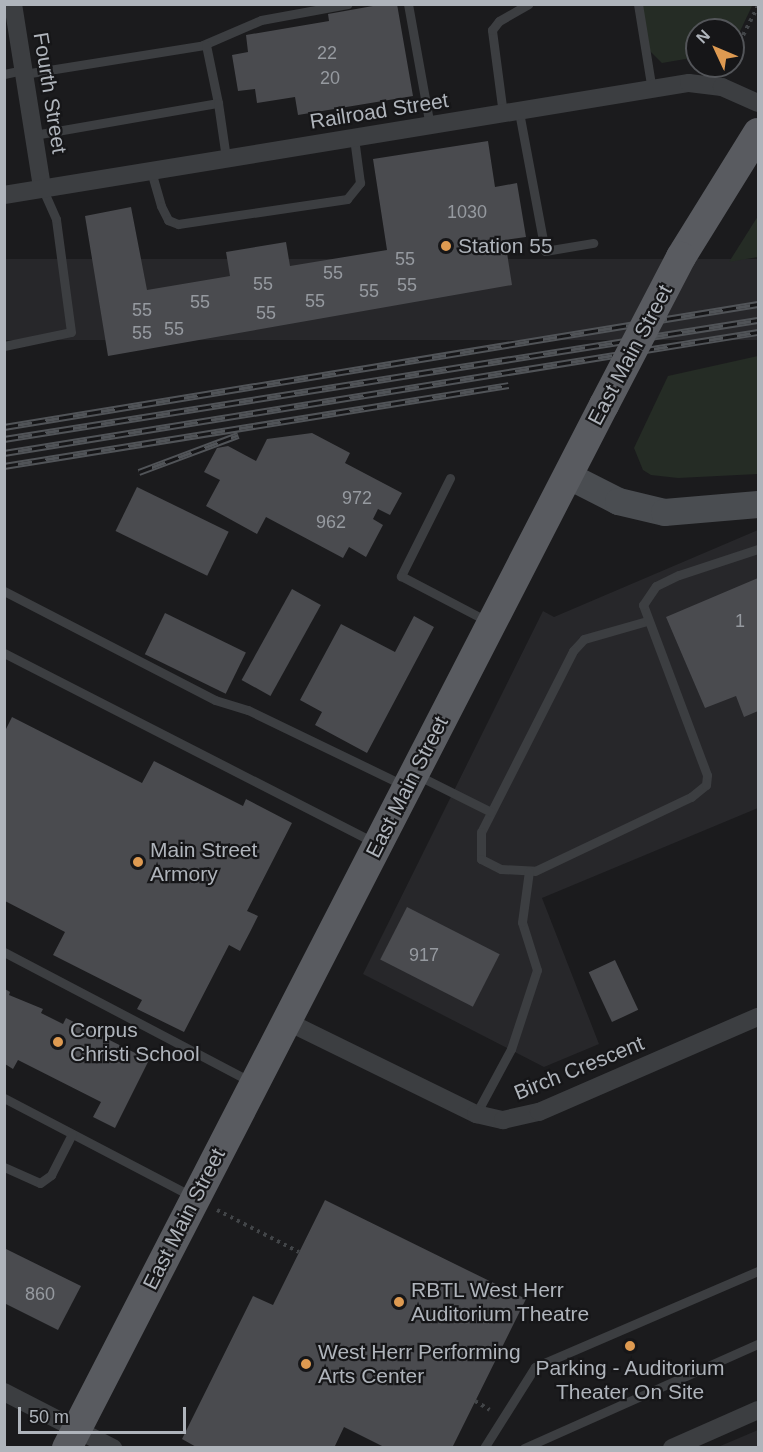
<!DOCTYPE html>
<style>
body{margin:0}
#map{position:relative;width:763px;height:1452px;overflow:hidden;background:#1b1b1d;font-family:Helvetica,sans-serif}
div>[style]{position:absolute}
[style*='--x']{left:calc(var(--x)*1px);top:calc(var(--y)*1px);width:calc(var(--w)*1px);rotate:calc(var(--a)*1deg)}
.built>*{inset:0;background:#27272a;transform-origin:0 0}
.green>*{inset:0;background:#252c25}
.building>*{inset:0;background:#4a4b4f;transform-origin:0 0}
.path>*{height:4px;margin-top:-2px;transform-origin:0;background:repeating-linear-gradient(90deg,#424548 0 3px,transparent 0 7.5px)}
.service>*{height:9px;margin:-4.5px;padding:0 4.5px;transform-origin:4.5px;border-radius:4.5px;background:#3c3e41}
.minor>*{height:18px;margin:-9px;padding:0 9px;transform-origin:9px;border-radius:9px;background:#3c3e41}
.secondary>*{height:27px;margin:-13.5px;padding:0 13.5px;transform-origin:13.5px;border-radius:13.5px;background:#4a4d51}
.primary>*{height:30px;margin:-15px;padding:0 15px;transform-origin:15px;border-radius:15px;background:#595b60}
.rail>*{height:7px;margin-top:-3.5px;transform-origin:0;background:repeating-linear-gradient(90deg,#161618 0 14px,#515458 0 28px);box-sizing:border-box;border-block:2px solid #515458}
.primary-bridge>*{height:30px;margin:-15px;padding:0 15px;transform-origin:15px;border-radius:15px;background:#595b60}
.dots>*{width:16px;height:16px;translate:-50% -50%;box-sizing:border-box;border:3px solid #161618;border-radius:50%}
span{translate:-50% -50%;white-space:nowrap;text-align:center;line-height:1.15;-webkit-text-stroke:4.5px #161618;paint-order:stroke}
.number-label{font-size:18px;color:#969aa0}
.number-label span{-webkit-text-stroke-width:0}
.street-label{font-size:21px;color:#afb4bb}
.poi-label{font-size:21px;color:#afb4bb}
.left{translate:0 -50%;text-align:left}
.frame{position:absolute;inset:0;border:6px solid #afb4bb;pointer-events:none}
.north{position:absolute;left:685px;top:18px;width:60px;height:60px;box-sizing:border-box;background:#161618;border:2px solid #535559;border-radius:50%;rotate:314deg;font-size:16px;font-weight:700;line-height:24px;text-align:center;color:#afb4bb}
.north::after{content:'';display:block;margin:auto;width:21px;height:27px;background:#de9a51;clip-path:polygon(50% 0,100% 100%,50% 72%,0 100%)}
.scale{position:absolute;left:18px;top:1407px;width:168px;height:27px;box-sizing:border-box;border:3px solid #afb4bb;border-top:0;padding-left:8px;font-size:18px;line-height:21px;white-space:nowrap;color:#afb4bb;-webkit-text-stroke:4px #161618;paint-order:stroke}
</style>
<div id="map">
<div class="built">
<i style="left:758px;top:259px;width:81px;height:764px;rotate:90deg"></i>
<i style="clip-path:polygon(758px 530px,758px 808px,542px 898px,599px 1044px,544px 1067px,363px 974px,543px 611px,554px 617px)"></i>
<i style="clip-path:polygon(758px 1430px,758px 1447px,718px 1447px)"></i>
</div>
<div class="green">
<i style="clip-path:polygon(749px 4px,752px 6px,733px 46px,733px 30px,697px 30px,697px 57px,662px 63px,650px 51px,642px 5px)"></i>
<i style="clip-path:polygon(758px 216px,758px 257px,729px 262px)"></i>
<i style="clip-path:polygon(758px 356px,758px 474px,678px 478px,651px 475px,643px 470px,634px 448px,668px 376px)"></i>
</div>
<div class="building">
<i style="clip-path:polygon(384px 4px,397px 4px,413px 96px,298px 115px,295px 97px,257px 103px,255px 89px,238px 91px,232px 55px,248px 52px,246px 35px,329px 21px,328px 14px)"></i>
<i style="clip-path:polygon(488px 141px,495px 187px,517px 183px,526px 237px,505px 240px,512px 285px,108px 356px,85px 216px,131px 207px,147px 290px,230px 276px,226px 252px,286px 242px,290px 266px,387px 250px,373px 159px)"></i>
<i style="clip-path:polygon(312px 433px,350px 453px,345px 463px,402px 493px,390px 515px,378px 509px,373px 519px,383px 525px,366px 557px,349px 547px,343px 558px,266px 517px,257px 534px,206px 506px,220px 480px,204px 472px,217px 448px,228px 446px,256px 461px,267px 439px)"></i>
<i style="left:137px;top:487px;width:102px;height:49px;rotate:26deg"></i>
<i style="clip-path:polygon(758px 578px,758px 711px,744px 717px,736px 696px,705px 708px,666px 617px)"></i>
<i style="left:292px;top:589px;width:33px;height:104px;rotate:29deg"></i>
<i style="left:165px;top:613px;width:90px;height:46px;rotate:26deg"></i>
<i style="clip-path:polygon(414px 616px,434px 627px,367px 753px,315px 725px,322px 712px,300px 700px,341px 624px,395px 652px)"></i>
<i style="clip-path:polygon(12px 717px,142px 783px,154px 761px,243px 806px,246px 799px,292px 823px,247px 911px,258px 916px,250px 932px,240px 951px,229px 945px,184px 1032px,137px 1009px,142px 1000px,53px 955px,65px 932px,5px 901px,5px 731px)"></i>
<i style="left:407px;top:907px;width:104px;height:59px;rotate:27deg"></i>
<i style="left:615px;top:960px;width:55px;height:29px;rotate:65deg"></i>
<i style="clip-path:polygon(5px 989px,10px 992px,9px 995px,43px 1009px,41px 1013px,63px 1024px,66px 1018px,149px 1060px,115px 1128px,93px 1117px,101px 1102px,18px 1060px,13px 1069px,5px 1064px)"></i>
<i style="clip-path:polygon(325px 1200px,526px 1299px,452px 1448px,386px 1448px,344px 1427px,334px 1448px,198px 1448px,182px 1439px,253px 1296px,273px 1305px)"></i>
<i style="clip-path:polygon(4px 1248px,81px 1286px,58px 1330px,4px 1303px)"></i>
</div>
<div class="path">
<i style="--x:733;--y:55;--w:55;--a:-63"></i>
<i style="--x:217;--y:1210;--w:92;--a:27.1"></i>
<i style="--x:475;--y:1401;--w:17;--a:31"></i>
</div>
<div class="service">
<i style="--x:408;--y:4;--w:124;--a:79.8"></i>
<i style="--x:638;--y:4;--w:87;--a:80.8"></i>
<i style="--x:203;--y:45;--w:63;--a:-23.3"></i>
<i style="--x:261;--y:20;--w:88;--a:-10.4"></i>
<i style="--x:4;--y:74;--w:19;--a:-12"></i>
<i style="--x:24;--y:74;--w:184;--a:-9.1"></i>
<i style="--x:206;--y:45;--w:59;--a:78.3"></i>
<i style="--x:519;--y:112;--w:141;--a:79.4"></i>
<i style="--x:545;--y:251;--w:49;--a:-9.5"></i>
<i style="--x:503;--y:114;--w:85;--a:-97.5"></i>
<i style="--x:492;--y:30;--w:11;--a:-52"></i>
<i style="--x:499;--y:21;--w:34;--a:-30"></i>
<i style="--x:34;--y:135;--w:187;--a:-9.9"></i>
<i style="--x:218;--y:103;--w:56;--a:81.7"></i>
<i style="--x:151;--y:171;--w:36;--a:74"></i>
<i style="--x:161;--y:206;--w:16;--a:63"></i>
<i style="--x:168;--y:220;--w:11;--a:22"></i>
<i style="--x:178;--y:224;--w:171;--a:-8.4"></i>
<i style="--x:347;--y:199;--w:21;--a:-51"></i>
<i style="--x:360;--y:183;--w:45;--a:-97.6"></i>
<i style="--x:4;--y:346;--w:68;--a:-11.8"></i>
<i style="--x:71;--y:332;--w:114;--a:-97.6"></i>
<i style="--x:56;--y:219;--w:34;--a:-114"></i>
<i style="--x:450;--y:478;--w:110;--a:116.6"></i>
<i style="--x:401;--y:576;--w:99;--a:27.6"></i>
<i style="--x:4;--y:591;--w:237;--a:27.3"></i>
<i style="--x:215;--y:700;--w:34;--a:17"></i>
<i style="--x:248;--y:710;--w:174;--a:25.8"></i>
<i style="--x:647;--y:621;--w:66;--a:164.1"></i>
<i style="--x:584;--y:639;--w:16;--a:133"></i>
<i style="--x:573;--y:651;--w:203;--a:116.9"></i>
<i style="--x:481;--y:832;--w:27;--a:90"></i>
<i style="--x:481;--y:859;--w:22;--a:27"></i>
<i style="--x:501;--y:869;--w:34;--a:3"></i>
<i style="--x:535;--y:871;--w:173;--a:-25.4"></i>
<i style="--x:691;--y:797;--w:19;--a:-39"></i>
<i style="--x:706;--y:785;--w:10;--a:-84"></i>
<i style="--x:707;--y:775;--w:182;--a:-110.6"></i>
<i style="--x:643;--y:605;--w:23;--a:-56"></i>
<i style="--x:656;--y:586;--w:25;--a:-26"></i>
<i style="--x:679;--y:575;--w:83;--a:-18.2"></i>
<i style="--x:4;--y:653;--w:415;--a:27.1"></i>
<i style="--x:419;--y:776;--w:80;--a:26.6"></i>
<i style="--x:4;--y:952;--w:280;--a:27.7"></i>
<i style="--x:4;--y:1098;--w:213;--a:27.6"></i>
<i style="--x:476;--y:1114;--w:74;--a:-61.7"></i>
<i style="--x:511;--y:1049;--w:83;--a:-71.8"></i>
<i style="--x:537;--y:970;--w:50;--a:-107.4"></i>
<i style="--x:522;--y:922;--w:51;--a:-82.2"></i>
<i style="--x:4;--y:1167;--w:39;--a:24"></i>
<i style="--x:40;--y:1183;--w:14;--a:-36"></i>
<i style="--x:51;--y:1175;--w:46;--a:-62.9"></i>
<i style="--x:484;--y:1448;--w:96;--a:-57.8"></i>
<i style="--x:535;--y:1367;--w:243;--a:-23.3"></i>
<i style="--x:524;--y:1448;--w:256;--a:-24"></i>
</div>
<div class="minor">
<i style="--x:13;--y:4;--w:186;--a:81"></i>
<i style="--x:4;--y:195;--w:694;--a:-9.29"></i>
<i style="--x:689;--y:83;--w:33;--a:7"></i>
<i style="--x:722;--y:87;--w:39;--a:24"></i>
<i style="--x:286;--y:1021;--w:212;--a:26.1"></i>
<i style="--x:476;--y:1114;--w:28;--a:13"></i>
<i style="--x:503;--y:1120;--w:37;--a:-13"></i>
<i style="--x:539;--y:1112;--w:239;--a:-23.5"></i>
<i style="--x:4;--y:1392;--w:123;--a:27.2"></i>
<i style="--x:672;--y:1448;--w:94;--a:-23.8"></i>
</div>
<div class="secondary">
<i style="--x:567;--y:475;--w:57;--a:27"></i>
<i style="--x:618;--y:501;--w:47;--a:13.4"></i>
<i style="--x:664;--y:512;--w:94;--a:-4.9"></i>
</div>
<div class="primary">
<i style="--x:681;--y:257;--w:146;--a:-58.2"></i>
<i style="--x:67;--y:1448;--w:1173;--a:-62.76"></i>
</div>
<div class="rail">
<i style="--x:4;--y:427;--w:764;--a:-9.27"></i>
<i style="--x:4;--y:439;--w:763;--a:-8.97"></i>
<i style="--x:4;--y:453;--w:764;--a:-9.12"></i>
<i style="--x:4;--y:466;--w:511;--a:-9.11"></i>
<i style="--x:139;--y:472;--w:106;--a:-20.5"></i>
</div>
<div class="primary-bridge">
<i style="--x:604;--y:405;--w:167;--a:-62.5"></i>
</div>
<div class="dots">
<i style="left:446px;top:246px;background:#de9a51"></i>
<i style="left:138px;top:862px;background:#de9a51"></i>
<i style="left:58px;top:1042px;background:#de9a51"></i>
<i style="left:399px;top:1302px;background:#de9a51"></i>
<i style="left:630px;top:1346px;background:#de9a51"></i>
<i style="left:306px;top:1364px;background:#de9a51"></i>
</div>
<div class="number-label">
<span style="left:327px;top:53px">22</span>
<span style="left:330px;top:78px">20</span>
<span style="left:467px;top:212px">1030</span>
<span style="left:405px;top:259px">55</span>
<span style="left:333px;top:273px">55</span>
<span style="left:263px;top:284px">55</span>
<span style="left:407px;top:285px">55</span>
<span style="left:369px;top:291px">55</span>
<span style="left:315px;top:301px">55</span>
<span style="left:200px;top:302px">55</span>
<span style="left:142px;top:310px">55</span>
<span style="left:266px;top:313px">55</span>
<span style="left:174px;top:329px">55</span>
<span style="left:142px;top:333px">55</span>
<span style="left:357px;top:498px">972</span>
<span style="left:331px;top:522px">962</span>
<span style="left:740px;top:621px">1</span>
<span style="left:424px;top:955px">917</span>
<span style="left:40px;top:1294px">860</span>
</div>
<div class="street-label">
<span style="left:50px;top:93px;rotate:81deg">Fourth Street</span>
<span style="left:379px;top:111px;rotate:-9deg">Railroad Street</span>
<span style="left:630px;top:355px;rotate:-62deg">East Main Street</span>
<span style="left:407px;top:787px;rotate:-63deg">East Main Street</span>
<span style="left:579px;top:1068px;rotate:-22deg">Birch Crescent</span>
<span style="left:184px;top:1219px;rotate:-63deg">East Main Street</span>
</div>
<div class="poi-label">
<span class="left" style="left:458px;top:246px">Station 55</span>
<span class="left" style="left:150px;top:862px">Main Street<br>Armory</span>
<span class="left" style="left:70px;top:1042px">Corpus<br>Christi School</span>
<span class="left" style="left:411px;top:1302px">RBTL West Herr<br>Auditorium Theatre</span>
<span class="left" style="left:318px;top:1364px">West Herr Performing<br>Arts Center</span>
<span style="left:630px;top:1380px">Parking - Auditorium<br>Theater On Site</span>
</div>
<div class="frame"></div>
<div class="north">N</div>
<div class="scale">50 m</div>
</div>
